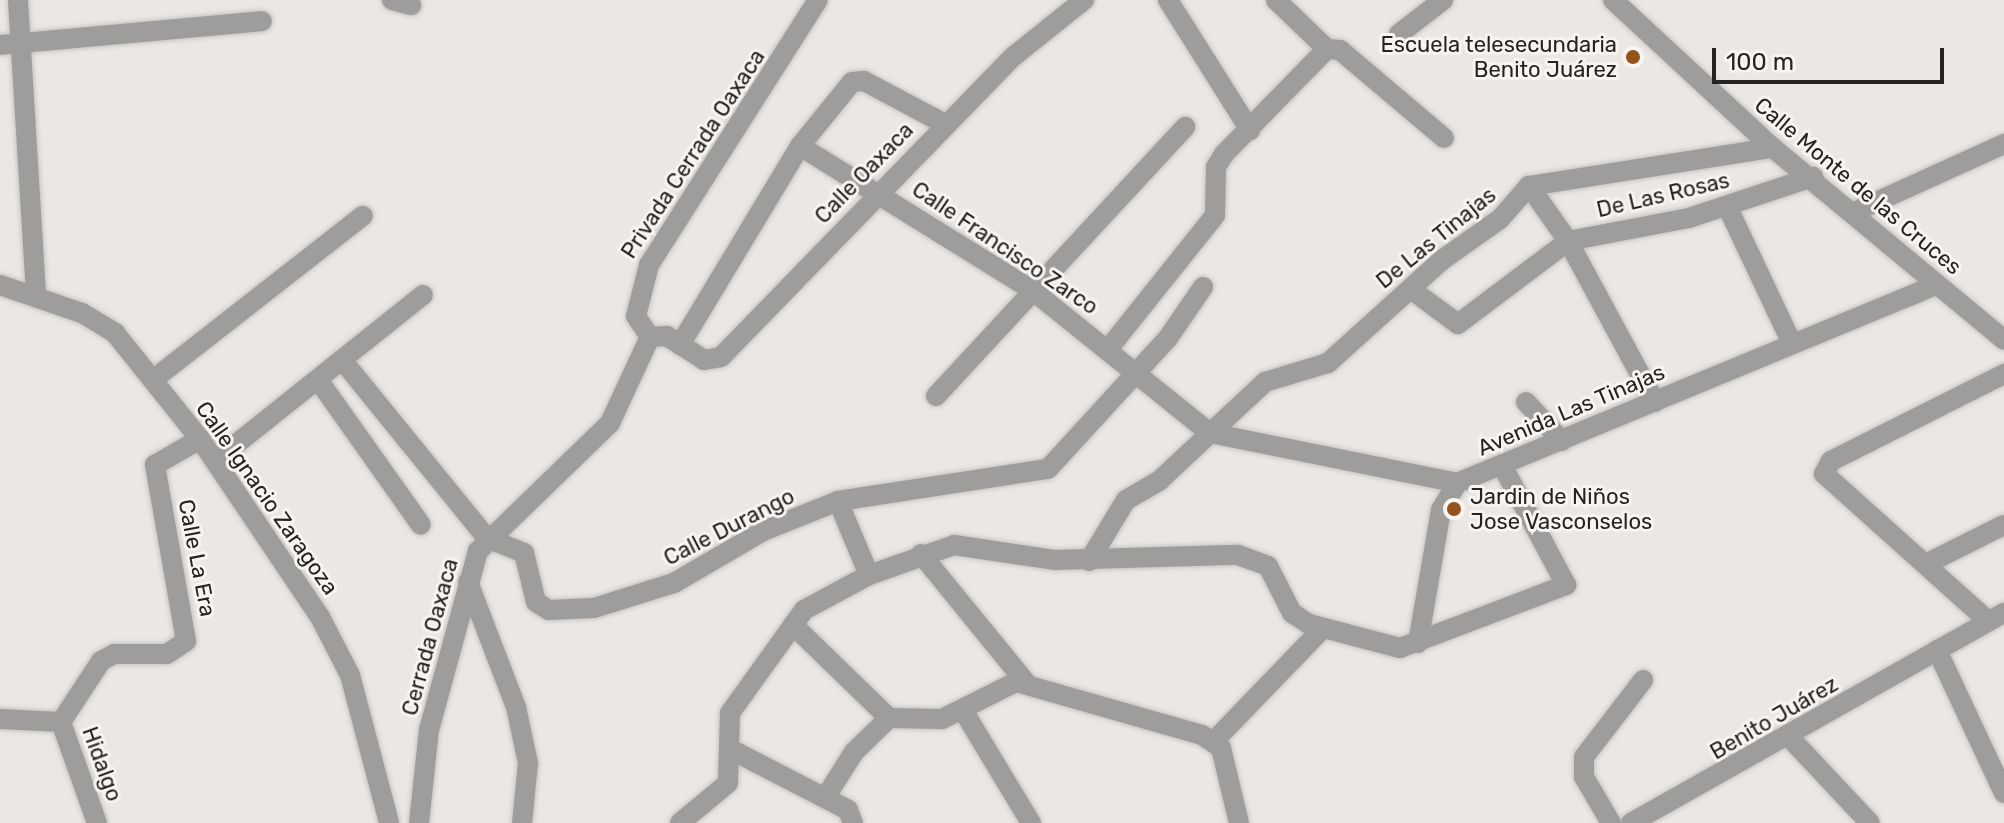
<!DOCTYPE html>
<meta charset="utf-8">
<style>
body{margin:0}
#map{position:relative;width:2004px;height:823px;overflow:hidden;background:#ebe7e4;font-family:Rubik,sans-serif}
div>[style]{position:absolute}
[style*='--x']{left:calc(var(--x)*1px);top:calc(var(--y)*1px);width:calc(var(--w)*1px);rotate:calc(var(--a)*1deg)}
.roads{filter:drop-shadow(0 0 2px #c7c4c1) drop-shadow(0 0 2px #c7c4c1)}
.minor>*{height:20px;margin:-10px;padding:0 10px;transform-origin:10px;border-radius:10px;background:#9e9d9c}
.dots>*{width:22px;height:22px;translate:-50% -50%;box-sizing:border-box;border:4px solid #f8f4f1;border-radius:50%}
span{translate:-50% -50%;white-space:nowrap;text-align:center;line-height:1.15;-webkit-text-stroke:6px #f8f4f1;paint-order:stroke}
.poi-label{font-size:22px;color:#252423}
.right{translate:-100% -50%;text-align:right}
.left{translate:0 -50%;text-align:left}
.street-label{font-size:22px;color:#252423}
.scale{position:absolute;left:1712px;top:48px;width:232px;height:36px;box-sizing:border-box;border:4px solid #252423;border-top:0;padding-left:10px;font-size:24px;line-height:28px;white-space:nowrap;color:#252423;-webkit-text-stroke:6px #f8f4f1;paint-order:stroke}
</style>
<div id="map">
<div class="roads">
<div class="minor">
<i style="--x:18;--y:0;--w:297;--a:86.5"></i>
<i style="--x:392;--y:0;--w:20;--a:15"></i>
<i style="--x:1168;--y:0;--w:154;--a:57.8"></i>
<i style="--x:1276;--y:0;--w:71;--a:43.9"></i>
<i style="--x:1613;--y:0;--w:218;--a:42.8"></i>
<i style="--x:1773;--y:148;--w:300;--a:39.7"></i>
<i style="--x:1399;--y:34;--w:56;--a:-37.7"></i>
<i style="--x:0;--y:45;--w:263;--a:-5.2"></i>
<i style="--x:1327;--y:49;--w:13;--a:4"></i>
<i style="--x:1340;--y:50;--w:136;--a:40.2"></i>
<i style="--x:800;--y:146;--w:273;--a:31.8"></i>
<i style="--x:1032;--y:290;--w:228;--a:38.8"></i>
<i style="--x:1210;--y:433;--w:252;--a:11.4"></i>
<i style="--x:1457;--y:483;--w:518;--a:-22.46"></i>
<i style="--x:1529;--y:186;--w:67;--a:54.7"></i>
<i style="--x:1568;--y:241;--w:183;--a:61.6"></i>
<i style="--x:1728;--y:208;--w:147;--a:64.7"></i>
<i style="--x:1854;--y:212;--w:165;--a:-24.4"></i>
<i style="--x:0;--y:285;--w:87;--a:18.9"></i>
<i style="--x:82;--y:313;--w:39;--a:31"></i>
<i style="--x:115;--y:333;--w:136;--a:51.3"></i>
<i style="--x:200;--y:439;--w:215;--a:56"></i>
<i style="--x:320;--y:617;--w:65;--a:62.7"></i>
<i style="--x:350;--y:675;--w:153;--a:75.2"></i>
<i style="--x:1412;--y:290;--w:57;--a:36.5"></i>
<i style="--x:1458;--y:324;--w:138;--a:-37"></i>
<i style="--x:1568;--y:241;--w:123;--a:-10.8"></i>
<i style="--x:1689;--y:218;--w:131;--a:-18.3"></i>
<i style="--x:650;--y:337;--w:17;--a:-3"></i>
<i style="--x:667;--y:336;--w:44;--a:33"></i>
<i style="--x:704;--y:360;--w:17;--a:-10"></i>
<i style="--x:721;--y:357;--w:420;--a:-45.8"></i>
<i style="--x:1014;--y:56;--w:90;--a:-38.7"></i>
<i style="--x:650;--y:337;--w:25;--a:-124"></i>
<i style="--x:636;--y:316;--w:53;--a:-75.7"></i>
<i style="--x:649;--y:265;--w:314;--a:-57.5"></i>
<i style="--x:680;--y:345;--w:232;--a:-58.9"></i>
<i style="--x:800;--y:146;--w:82;--a:-50.9"></i>
<i style="--x:852;--y:82;--w:12;--a:-5"></i>
<i style="--x:864;--y:81;--w:92;--a:28"></i>
<i style="--x:1109;--y:348;--w:170;--a:-51.4"></i>
<i style="--x:1215;--y:215;--w:48;--a:-88.8"></i>
<i style="--x:1216;--y:167;--w:15;--a:-58"></i>
<i style="--x:1224;--y:154;--w:147;--a:-45.6"></i>
<i style="--x:343;--y:361;--w:228;--a:50.9"></i>
<i style="--x:487;--y:538;--w:40;--a:22"></i>
<i style="--x:524;--y:553;--w:50;--a:76.2"></i>
<i style="--x:536;--y:602;--w:15;--a:32"></i>
<i style="--x:549;--y:610;--w:45;--a:-2.5"></i>
<i style="--x:594;--y:608;--w:84;--a:-17.4"></i>
<i style="--x:674;--y:583;--w:103;--a:-30.3"></i>
<i style="--x:763;--y:531;--w:81;--a:-21.8"></i>
<i style="--x:838;--y:501;--w:212;--a:-8.7"></i>
<i style="--x:1048;--y:469;--w:178;--a:-47.5"></i>
<i style="--x:1168;--y:338;--w:62;--a:-55.5"></i>
<i style="--x:154;--y:379;--w:265;--a:-38"></i>
<i style="--x:319;--y:381;--w:176;--a:54.7"></i>
<i style="--x:936;--y:396;--w:367;--a:-47.2"></i>
<i style="--x:1526;--y:402;--w:53;--a:47.3"></i>
<i style="--x:215;--y:461;--w:266;--a:-38.6"></i>
<i style="--x:838;--y:501;--w:80;--a:67.3"></i>
<i style="--x:921;--y:554;--w:168;--a:50.8"></i>
<i style="--x:1089;--y:561;--w:71;--a:-58.8"></i>
<i style="--x:1126;--y:500;--w:39;--a:-30"></i>
<i style="--x:1160;--y:480;--w:144;--a:-43"></i>
<i style="--x:1265;--y:382;--w:66;--a:-16.8"></i>
<i style="--x:1328;--y:363;--w:154;--a:-42.1"></i>
<i style="--x:1442;--y:260;--w:71;--a:-35.3"></i>
<i style="--x:1500;--y:219;--w:44;--a:-48.7"></i>
<i style="--x:1529;--y:186;--w:247;--a:-8.9"></i>
<i style="--x:1926;--y:564;--w:87;--a:-26.6"></i>
<i style="--x:468;--y:582;--w:134;--a:69"></i>
<i style="--x:516;--y:707;--w:57;--a:77.9"></i>
<i style="--x:528;--y:763;--w:60;--a:95.7"></i>
<i style="--x:1987;--y:620;--w:219;--a:-138.1"></i>
<i style="--x:1824;--y:474;--w:15;--a:-62"></i>
<i style="--x:1831;--y:461;--w:194;--a:-26.7"></i>
<i style="--x:793;--y:625;--w:134;--a:44.1"></i>
<i style="--x:889;--y:718;--w:53;--a:1.1"></i>
<i style="--x:942;--y:719;--w:83;--a:-26.6"></i>
<i style="--x:1016;--y:682;--w:193;--a:15.9"></i>
<i style="--x:1202;--y:735;--w:23;--a:34"></i>
<i style="--x:1221;--y:748;--w:77;--a:76.5"></i>
<i style="--x:1418;--y:643;--w:135;--a:-80.2"></i>
<i style="--x:1441;--y:510;--w:31;--a:-59"></i>
<i style="--x:1937;--y:650;--w:158;--a:64.9"></i>
<i style="--x:964;--y:712;--w:130;--a:58.9"></i>
<i style="--x:0;--y:719;--w:61;--a:2.8"></i>
<i style="--x:61;--y:722;--w:73;--a:-56.7"></i>
<i style="--x:101;--y:661;--w:15;--a:-28"></i>
<i style="--x:114;--y:654;--w:53;--a:0"></i>
<i style="--x:167;--y:654;--w:23;--a:-34"></i>
<i style="--x:186;--y:641;--w:179;--a:-100"></i>
<i style="--x:155;--y:465;--w:52;--a:-30"></i>
<i style="--x:61;--y:722;--w:107;--a:70.4"></i>
<i style="--x:1791;--y:739;--w:115;--a:46.8"></i>
<i style="--x:1214;--y:741;--w:156;--a:-46"></i>
<i style="--x:730;--y:749;--w:133;--a:27.3"></i>
<i style="--x:848;--y:810;--w:14;--a:69"></i>
<i style="--x:825;--y:798;--w:54;--a:-57.8"></i>
<i style="--x:854;--y:752;--w:49;--a:-44.2"></i>
<i style="--x:419;--y:823;--w:94;--a:-83.9"></i>
<i style="--x:429;--y:730;--w:186;--a:-74.7"></i>
<i style="--x:478;--y:551;--w:184;--a:-44.1"></i>
<i style="--x:610;--y:423;--w:95;--a:-65.1"></i>
<i style="--x:680;--y:823;--w:62;--a:-39.8"></i>
<i style="--x:728;--y:783;--w:70;--a:-88.4"></i>
<i style="--x:730;--y:713;--w:127;--a:-54.3"></i>
<i style="--x:804;--y:610;--w:74;--a:-28.3"></i>
<i style="--x:869;--y:575;--w:90;--a:-19.4"></i>
<i style="--x:954;--y:545;--w:101;--a:8.5"></i>
<i style="--x:1054;--y:560;--w:184;--a:-1.6"></i>
<i style="--x:1238;--y:555;--w:32;--a:20"></i>
<i style="--x:1268;--y:566;--w:53;--a:62.9"></i>
<i style="--x:1292;--y:613;--w:20;--a:33"></i>
<i style="--x:1309;--y:624;--w:94;--a:14.8"></i>
<i style="--x:1400;--y:648;--w:178;--a:-20.8"></i>
<i style="--x:1566;--y:585;--w:136;--a:-118.1"></i>
<i style="--x:1611;--y:823;--w:53;--a:-120.4"></i>
<i style="--x:1584;--y:777;--w:20;--a:-90"></i>
<i style="--x:1584;--y:757;--w:97;--a:-52.5"></i>
<i style="--x:1631;--y:823;--w:428;--a:-29.4"></i>
</div>
</div>
<div class="dots">
<i style="left:1633px;top:57px;background:#93531b"></i>
<i style="left:1454px;top:509px;background:#93531b"></i>
</div>
<div class="poi-label">
<span class="right" style="left:1617px;top:57px">Escuela telesecundaria<br>Benito Juárez</span>
<span class="left" style="left:1470px;top:509px">Jardin de Niños<br>Jose Vasconselos</span>
</div>
<div class="street-label">
<span style="left:693px;top:154px;rotate:-57deg">Privada Cerrada Oaxaca</span>
<span style="left:864px;top:173px;rotate:-46deg">Calle Oaxaca</span>
<span style="left:1858px;top:186px;rotate:40deg">Calle Monte de las Cruces</span>
<span style="left:1663px;top:195px;rotate:-13deg">De Las Rosas</span>
<span style="left:1436px;top:238px;rotate:-39deg">De Las Tinajas</span>
<span style="left:1005px;top:248px;rotate:34deg">Calle Francisco Zarco</span>
<span style="left:1571px;top:410px;rotate:-23deg">Avenida Las Tinajas</span>
<span style="left:267px;top:498px;rotate:55deg">Calle Ignacio Zaragoza</span>
<span style="left:729px;top:527px;rotate:-27deg">Calle Durango</span>
<span style="left:197px;top:558px;rotate:79deg">Calle La Era</span>
<span style="left:430px;top:637px;rotate:-75deg">Cerrada Oaxaca</span>
<span style="left:1774px;top:718px;rotate:-30deg">Benito Juárez</span>
<span style="left:102px;top:764px;rotate:70deg">Hidalgo</span>
</div>
<div class="scale">100 m</div>
</div>
